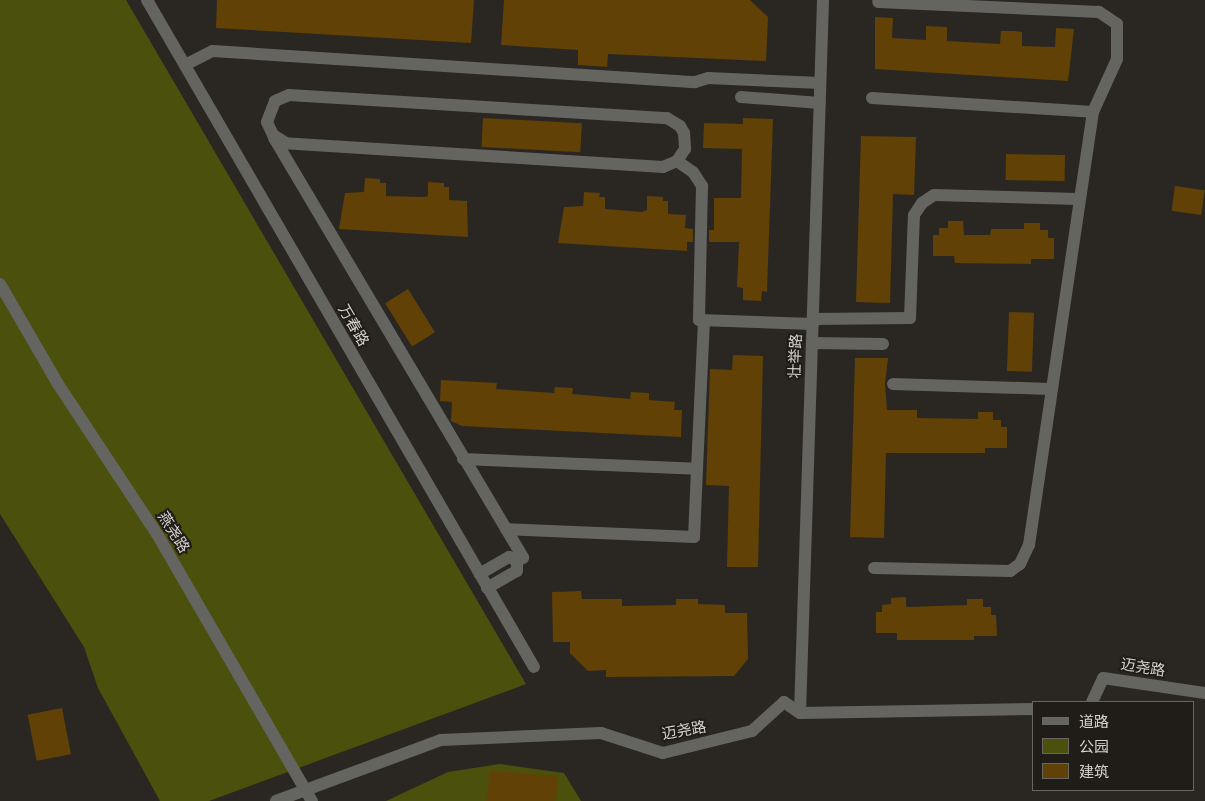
<!DOCTYPE html>
<meta charset="utf-8">
<style>
body{margin:0}
#map{position:relative;width:1205px;height:801px;overflow:hidden;background:#2a2723;font-family:"Space Grotesk","Noto Sans SC",sans-serif}
div>[style]{position:absolute}
[style*='--x']{left:calc(var(--x)*1px);top:calc(var(--y)*1px);width:calc(var(--w)*1px);rotate:calc(var(--a)*1deg)}
.green>*{inset:0;background:#4c500d}
.building>*{inset:0;background:#614105;transform-origin:0 0}
.minor>*{height:12px;margin:-6px;padding:0 6px;transform-origin:6px;border-radius:6px;background:#646461}
span{translate:-50% -50%;white-space:nowrap;text-align:center;line-height:1.15;-webkit-text-stroke:4px #201d19;paint-order:stroke}
.street-label{font-size:15px;color:#d5d3d0}
.legend{position:absolute;left:1032px;top:701px;width:162px;height:90px;box-sizing:border-box;background:#201d19;border:1px solid #686662;margin:0;padding:6px 9px;list-style:none;font-size:15px;color:#d5d3d0}
.legend li{display:flex;align-items:center;gap:10px;height:25px}
.legend b{width:25px;border:1px solid #686662}
</style>
<div id="map">
<div class="green">
<i style="clip-path:polygon(0 0,126px 0,526px 684px,209px 801px,160px 801px,98px 688px,84px 647px,0 514px)"></i>
<i style="clip-path:polygon(500px 764px,564px 773px,581px 801px,386px 801px,448px 772px)"></i>
</div>
<div class="building">
<i style="clip-path:polygon(217px 0,474px 0,471px 43px,216px 28px)"></i>
<i style="clip-path:polygon(504px 0,750px 0,768px 17px,766px 61px,608px 54px,607px 67px,578px 65px,578px 50px,501px 45px)"></i>
<i style="clip-path:polygon(875px 17px,893px 18px,892px 38px,926px 40px,926px 26px,947px 27px,947px 41px,1000px 44px,1001px 31px,1015px 31px,1022px 32px,1022px 46px,1055px 47px,1056px 28px,1074px 29px,1068px 81px,875px 69px)"></i>
<i style="left:483px;top:118px;width:99px;height:29px;rotate:3deg"></i>
<i style="clip-path:polygon(743px 118px,773px 119px,767px 292px,762px 291px,761px 301px,743px 300px,743px 288px,737px 287px,739px 242px,709px 242px,709px 230px,714px 230px,714px 198px,741px 198px,742px 149px,703px 148px,704px 123px,743px 124px)"></i>
<i style="clip-path:polygon(861px 136px,916px 137px,914px 195px,893px 194px,890px 303px,856px 302px)"></i>
<i style="left:1006px;top:154px;width:59px;height:26px;rotate:1deg"></i>
<i style="clip-path:polygon(365px 178px,380px 179px,380px 183px,386px 183px,386px 196px,423px 197px,428px 196px,428px 182px,444px 183px,444px 187px,449px 187px,449px 200px,467px 201px,468px 237px,339px 229px,345px 193px,364px 192px)"></i>
<i style="left:1175px;top:186px;width:30px;height:25px;rotate:8deg"></i>
<i style="clip-path:polygon(584px 192px,600px 193px,599px 197px,605px 197px,605px 209px,642px 212px,647px 210px,647px 196px,663px 197px,663px 201px,668px 201px,668px 214px,686px 215px,685px 228px,693px 229px,693px 242px,687px 242px,687px 251px,558px 243px,564px 207px,583px 206px)"></i>
<i style="clip-path:polygon(948px 221px,963px 221px,964px 235px,990px 235px,991px 229px,1024px 229px,1024px 223px,1040px 223px,1040px 230px,1048px 230px,1048px 238px,1054px 238px,1054px 259px,1031px 259px,1031px 264px,955px 263px,954px 256px,933px 256px,933px 235px,939px 235px,939px 228px,948px 228px)"></i>
<i style="left:408px;top:289px;width:51px;height:27px;rotate:58deg"></i>
<i style="left:1009px;top:312px;width:25px;height:59px;rotate:2deg"></i>
<i style="clip-path:polygon(733px 355px,763px 356px,758px 567px,727px 567px,729px 486px,706px 485px,710px 369px,732px 370px)"></i>
<i style="clip-path:polygon(855px 358px,888px 358px,885px 384px,887px 410px,917px 410px,917px 418px,978px 419px,978px 412px,993px 412px,993px 420px,1001px 420px,1001px 427px,1007px 427px,1007px 448px,985px 448px,985px 453px,886px 453px,884px 538px,850px 537px)"></i>
<i style="clip-path:polygon(441px 380px,497px 383px,496px 389px,554px 393px,555px 387px,573px 388px,572px 394px,630px 399px,631px 392px,649px 393px,649px 400px,675px 402px,674px 410px,682px 410px,681px 437px,462px 426px,451px 421px,452px 402px,440px 401px)"></i>
<i style="clip-path:polygon(581px 591px,582px 599px,622px 599px,622px 606px,676px 605px,676px 599px,698px 599px,698px 604px,725px 605px,725px 613px,747px 613px,748px 659px,734px 676px,606px 677px,606px 670px,588px 671px,570px 653px,570px 642px,553px 642px,552px 592px)"></i>
<i style="clip-path:polygon(906px 597px,906px 607px,967px 605px,967px 599px,983px 599px,983px 607px,991px 607px,991px 615px,996px 615px,997px 636px,974px 636px,974px 640px,897px 640px,897px 633px,876px 633px,876px 612px,882px 612px,882px 605px,891px 604px,891px 598px)"></i>
<i style="left:62px;top:708px;width:47px;height:35px;rotate:79deg"></i>
<i style="clip-path:polygon(490px 771px,558px 776px,556px 801px,486px 801px)"></i>
</div>
<div class="minor">
<i style="--x:147;--y:0;--w:771;--a:59.88"></i>
<i style="--x:185;--y:65;--w:31;--a:-27"></i>
<i style="--x:213;--y:51;--w:483;--a:3.7"></i>
<i style="--x:695;--y:82;--w:14;--a:-17"></i>
<i style="--x:708;--y:78;--w:112;--a:2.6"></i>
<i style="--x:289;--y:95;--w:379;--a:3.5"></i>
<i style="--x:667;--y:118;--w:15;--a:32"></i>
<i style="--x:680;--y:126;--w:8;--a:60"></i>
<i style="--x:684;--y:133;--w:16;--a:86"></i>
<i style="--x:685;--y:149;--w:14;--a:124"></i>
<i style="--x:677;--y:161;--w:15;--a:157"></i>
<i style="--x:663;--y:167;--w:378;--a:-176.4"></i>
<i style="--x:286;--y:143;--w:15;--a:-148"></i>
<i style="--x:273;--y:135;--w:14;--a:-115"></i>
<i style="--x:267;--y:122;--w:22;--a:-69"></i>
<i style="--x:275;--y:101;--w:15;--a:-23"></i>
<i style="--x:741;--y:97;--w:79;--a:4.3"></i>
<i style="--x:872;--y:98;--w:221;--a:3.6"></i>
<i style="--x:274;--y:138;--w:488;--a:59.3"></i>
<i style="--x:523;--y:558;--w:7;--a:153"></i>
<i style="--x:517;--y:561;--w:9;--a:-153"></i>
<i style="--x:509;--y:557;--w:34;--a:150"></i>
<i style="--x:677;--y:161;--w:19;--a:35"></i>
<i style="--x:693;--y:172;--w:17;--a:57"></i>
<i style="--x:702;--y:186;--w:134;--a:91.3"></i>
<i style="--x:699;--y:320;--w:114;--a:2"></i>
<i style="--x:0;--y:284;--w:116;--a:59.9"></i>
<i style="--x:58;--y:384;--w:180;--a:56.6"></i>
<i style="--x:157;--y:534;--w:309;--a:59.9"></i>
<i style="--x:813;--y:319;--w:97;--a:-0.6"></i>
<i style="--x:910;--y:318;--w:103;--a:-87.8"></i>
<i style="--x:914;--y:215;--w:14;--a:-56"></i>
<i style="--x:922;--y:203;--w:14;--a:-34"></i>
<i style="--x:934;--y:195;--w:144;--a:1.6"></i>
<i style="--x:812;--y:343;--w:71;--a:0.8"></i>
<i style="--x:893;--y:384;--w:157;--a:1.8"></i>
<i style="--x:463;--y:459;--w:234;--a:2.4"></i>
<i style="--x:697;--y:469;--w:68;--a:92.5"></i>
<i style="--x:694;--y:537;--w:188;--a:-177.6"></i>
<i style="--x:697;--y:469;--w:149;--a:-87.3"></i>
<i style="--x:874;--y:568;--w:136;--a:1.3"></i>
<i style="--x:1010;--y:571;--w:12;--a:-35"></i>
<i style="--x:1020;--y:564;--w:21;--a:-65"></i>
<i style="--x:1029;--y:545;--w:438;--a:-81.6"></i>
<i style="--x:1093;--y:112;--w:58;--a:-65.6"></i>
<i style="--x:1117;--y:59;--w:35;--a:-90"></i>
<i style="--x:1117;--y:24;--w:22;--a:-146"></i>
<i style="--x:1099;--y:12;--w:221;--a:-177.4"></i>
<i style="--x:487;--y:588;--w:34;--a:-30"></i>
<i style="--x:517;--y:571;--w:10;--a:-90"></i>
<i style="--x:1092;--y:702;--w:26;--a:-65"></i>
<i style="--x:1103;--y:678;--w:103;--a:8.4"></i>
<i style="--x:800;--y:713;--w:713;--a:-88.15"></i>
<i style="--x:276;--y:801;--w:176;--a:-20.3"></i>
<i style="--x:441;--y:740;--w:160;--a:-2.5"></i>
<i style="--x:601;--y:733;--w:65;--a:17.9"></i>
<i style="--x:663;--y:753;--w:92;--a:-13.9"></i>
<i style="--x:752;--y:731;--w:43;--a:-42.2"></i>
<i style="--x:784;--y:702;--w:19;--a:35"></i>
<i style="--x:800;--y:713;--w:234;--a:-1"></i>
</div>
<div class="street-label">
<span style="left:354px;top:325px;rotate:60deg">万春路</span>
<span style="left:795px;top:356px;rotate:-88deg">壮举路</span>
<span style="left:174px;top:532px;rotate:58deg">燕尧路</span>
<span style="left:1143px;top:667px;rotate:9deg">迈尧路</span>
<span style="left:684px;top:730px;rotate:-10deg">迈尧路</span>
</div>
<ul class="legend">
<li><b style="height:6px;background:#646461"></b>道路</li>
<li><b style="height:14px;background:#4c500d"></b>公园</li>
<li><b style="height:14px;background:#614105"></b>建筑</li>
</ul>
</div>
